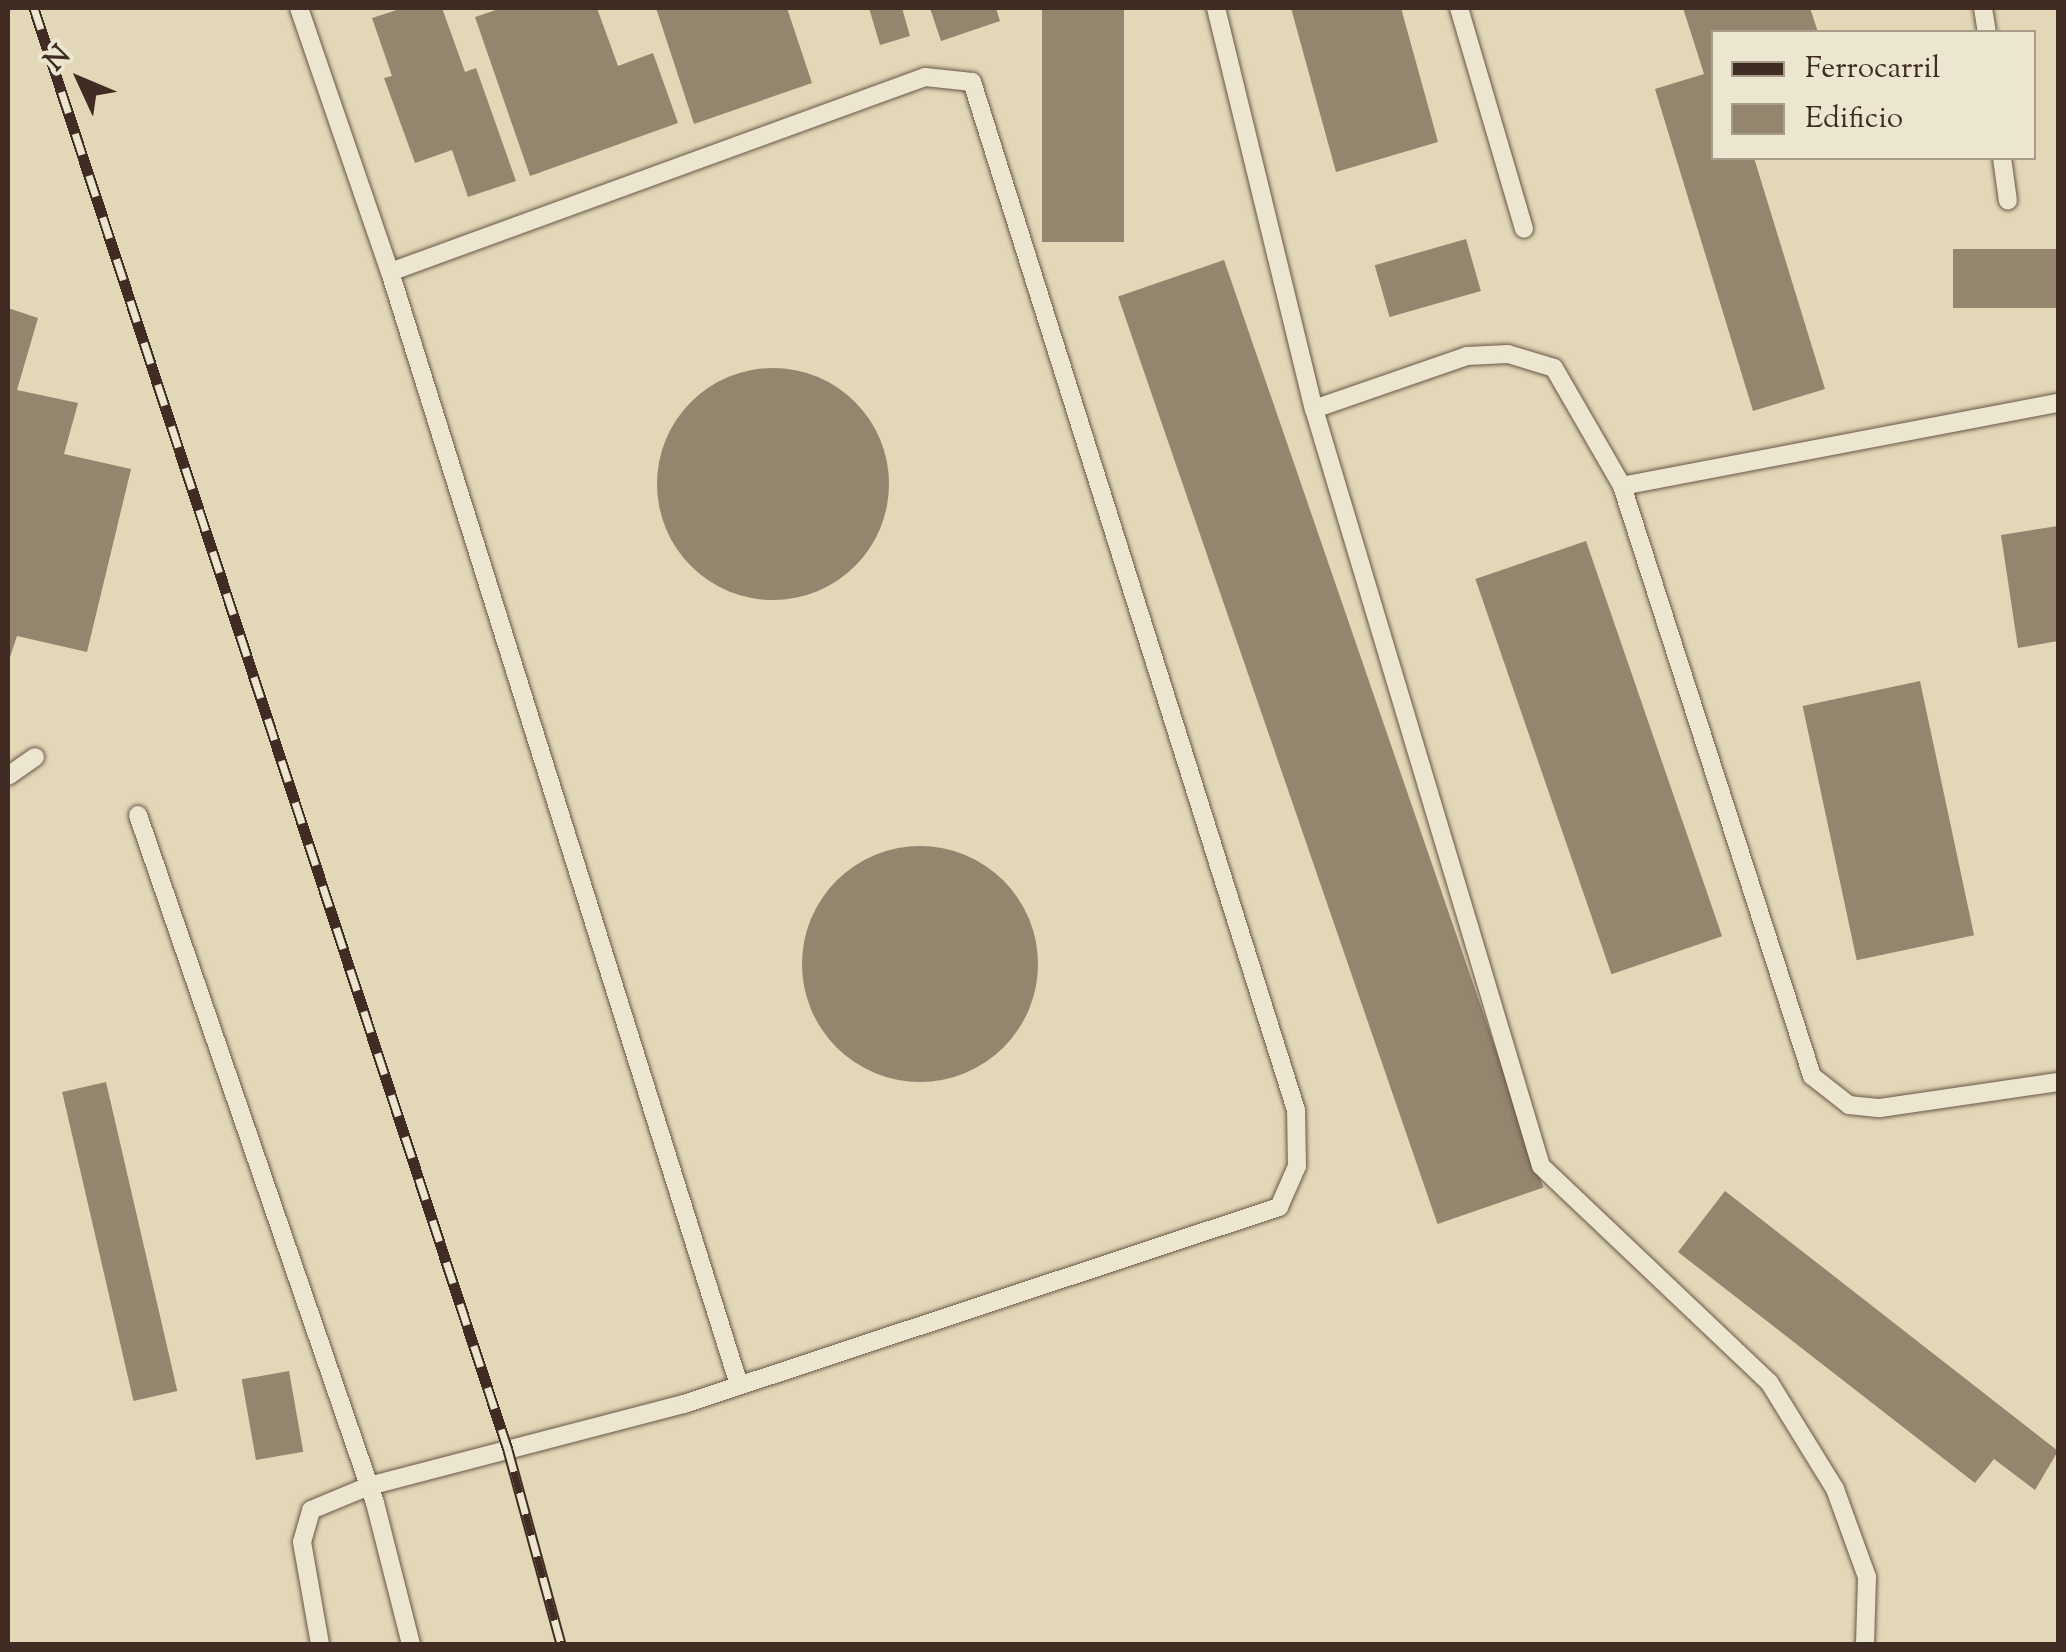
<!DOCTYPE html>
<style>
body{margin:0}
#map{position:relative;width:2066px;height:1652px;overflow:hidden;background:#e2d7b7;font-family:"Sorts Mill Goudy",serif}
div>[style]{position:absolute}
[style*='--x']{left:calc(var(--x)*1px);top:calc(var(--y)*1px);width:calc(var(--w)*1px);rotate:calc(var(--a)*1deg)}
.building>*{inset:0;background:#94856f;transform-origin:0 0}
.round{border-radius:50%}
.roads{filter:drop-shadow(0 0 2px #685747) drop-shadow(0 0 2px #685747)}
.lane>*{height:18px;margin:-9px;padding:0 9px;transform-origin:9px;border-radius:9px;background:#ece5d0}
.rail>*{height:11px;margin-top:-5.5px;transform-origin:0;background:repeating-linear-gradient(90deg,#ece5d0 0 22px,#402c22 0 44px);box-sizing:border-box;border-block:2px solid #402c22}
span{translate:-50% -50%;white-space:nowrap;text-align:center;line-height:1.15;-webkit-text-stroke:8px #ece5d0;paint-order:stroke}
.frame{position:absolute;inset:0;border:10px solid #402c22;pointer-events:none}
.legend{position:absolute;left:1711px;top:30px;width:325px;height:130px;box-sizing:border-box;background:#ece5d0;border:2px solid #a79b8a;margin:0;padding:12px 18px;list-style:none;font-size:30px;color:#402c22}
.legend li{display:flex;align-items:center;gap:20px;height:50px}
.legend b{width:50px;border:2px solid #a79b8a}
.north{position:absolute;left:30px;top:30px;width:100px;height:100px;-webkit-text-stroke:8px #ece5d0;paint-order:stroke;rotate:314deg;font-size:28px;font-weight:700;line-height:40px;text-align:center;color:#402c22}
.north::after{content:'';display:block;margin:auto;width:35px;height:45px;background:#402c22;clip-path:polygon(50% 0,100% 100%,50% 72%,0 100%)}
</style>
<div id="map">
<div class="building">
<i style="clip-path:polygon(403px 8px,442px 8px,465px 72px,476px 68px,516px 181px,468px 197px,452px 150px,415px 163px,384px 78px,392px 76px,372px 18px)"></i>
<i style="clip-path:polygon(502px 8px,597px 8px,618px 66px,653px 53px,678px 123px,530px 176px,475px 17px)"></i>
<i style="clip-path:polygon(656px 8px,787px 8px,812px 83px,694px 124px)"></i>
<i style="clip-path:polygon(869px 8px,902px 8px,910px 36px,880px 45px)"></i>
<i style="clip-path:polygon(930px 8px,996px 8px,1000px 21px,941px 41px)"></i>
<i style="left:1042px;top:8px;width:82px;height:234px"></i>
<i style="clip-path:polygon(1291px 8px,1401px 8px,1438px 142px,1336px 172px)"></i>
<i style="clip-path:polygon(1683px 8px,1810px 8px,1818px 32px,1714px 32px,1714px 158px,1754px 158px,1825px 389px,1753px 411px,1655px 89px,1704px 74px)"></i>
<i style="left:1466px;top:239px;width:54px;height:95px;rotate:74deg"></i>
<i style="left:2058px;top:249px;width:59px;height:105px;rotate:90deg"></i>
<i style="left:1224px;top:260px;width:981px;height:112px;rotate:71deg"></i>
<i style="clip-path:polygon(8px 308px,38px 318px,17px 390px,78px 403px,64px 454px,131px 469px,87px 652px,17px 636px,8px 663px)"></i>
<i class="round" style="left:657px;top:368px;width:232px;height:232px"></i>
<i style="clip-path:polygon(2058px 526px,2058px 641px,2018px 648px,2001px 535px)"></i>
<i style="left:1586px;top:541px;width:418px;height:117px;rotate:71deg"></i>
<i style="left:1920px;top:681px;width:260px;height:120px;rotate:78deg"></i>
<i class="round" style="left:802px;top:846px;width:236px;height:236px"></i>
<i style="left:106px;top:1082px;width:317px;height:45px;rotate:77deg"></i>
<i style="clip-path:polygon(1725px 1191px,2058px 1451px,2035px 1490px,1994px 1459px,1975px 1483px,1678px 1252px)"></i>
<i style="left:289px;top:1371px;width:82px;height:48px;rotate:80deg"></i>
</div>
<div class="roads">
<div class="lane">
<i style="--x:299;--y:8;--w:279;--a:71"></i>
<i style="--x:390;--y:272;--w:1166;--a:72.59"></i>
<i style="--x:1216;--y:8;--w:413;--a:76.3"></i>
<i style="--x:1314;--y:409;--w:790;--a:73.31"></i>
<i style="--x:1541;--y:1166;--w:314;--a:43.5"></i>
<i style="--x:1769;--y:1382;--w:126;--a:58.3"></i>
<i style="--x:1835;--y:1489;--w:94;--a:70"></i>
<i style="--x:1867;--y:1577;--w:67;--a:91.7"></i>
<i style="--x:1459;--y:8;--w:230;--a:73.6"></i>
<i style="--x:1983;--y:8;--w:24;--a:81"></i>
<i style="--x:2002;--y:158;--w:43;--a:82.1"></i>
<i style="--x:1314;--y:409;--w:162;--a:-19.1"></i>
<i style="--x:1467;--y:356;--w:41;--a:-2.8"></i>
<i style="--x:1508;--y:354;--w:48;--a:16.9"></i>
<i style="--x:1554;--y:368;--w:136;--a:60"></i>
<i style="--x:1622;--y:486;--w:620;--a:72.15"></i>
<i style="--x:1812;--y:1076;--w:47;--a:38.1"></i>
<i style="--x:1849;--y:1105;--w:31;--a:6"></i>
<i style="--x:1880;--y:1108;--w:180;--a:-8.3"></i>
<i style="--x:1622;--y:486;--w:444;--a:-10.8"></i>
<i style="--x:8;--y:776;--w:33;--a:-35"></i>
<i style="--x:138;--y:815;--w:728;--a:70.99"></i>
<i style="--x:375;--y:1503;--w:146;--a:75.7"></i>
<i style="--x:320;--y:1644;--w:104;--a:-100"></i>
<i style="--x:302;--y:1542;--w:33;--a:-74"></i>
<i style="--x:311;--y:1510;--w:63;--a:-22.5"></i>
<i style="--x:369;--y:1486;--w:325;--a:-14.6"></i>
<i style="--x:684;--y:1404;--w:627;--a:-18.32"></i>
<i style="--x:1279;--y:1207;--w:45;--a:-66.3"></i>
<i style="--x:1297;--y:1166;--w:56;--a:-91"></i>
<i style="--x:1296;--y:1110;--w:1078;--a:-107.49"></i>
<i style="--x:972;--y:82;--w:47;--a:-173.9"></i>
<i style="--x:925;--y:77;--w:569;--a:159.97"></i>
</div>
</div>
<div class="rail">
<i style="--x:34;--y:8;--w:1518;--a:71.8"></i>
<i style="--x:508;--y:1450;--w:201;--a:74.7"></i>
</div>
<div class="frame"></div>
<ul class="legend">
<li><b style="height:12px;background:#402c22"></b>Ferrocarril</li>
<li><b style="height:28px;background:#94856f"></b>Edificio</li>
</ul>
<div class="north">N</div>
</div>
